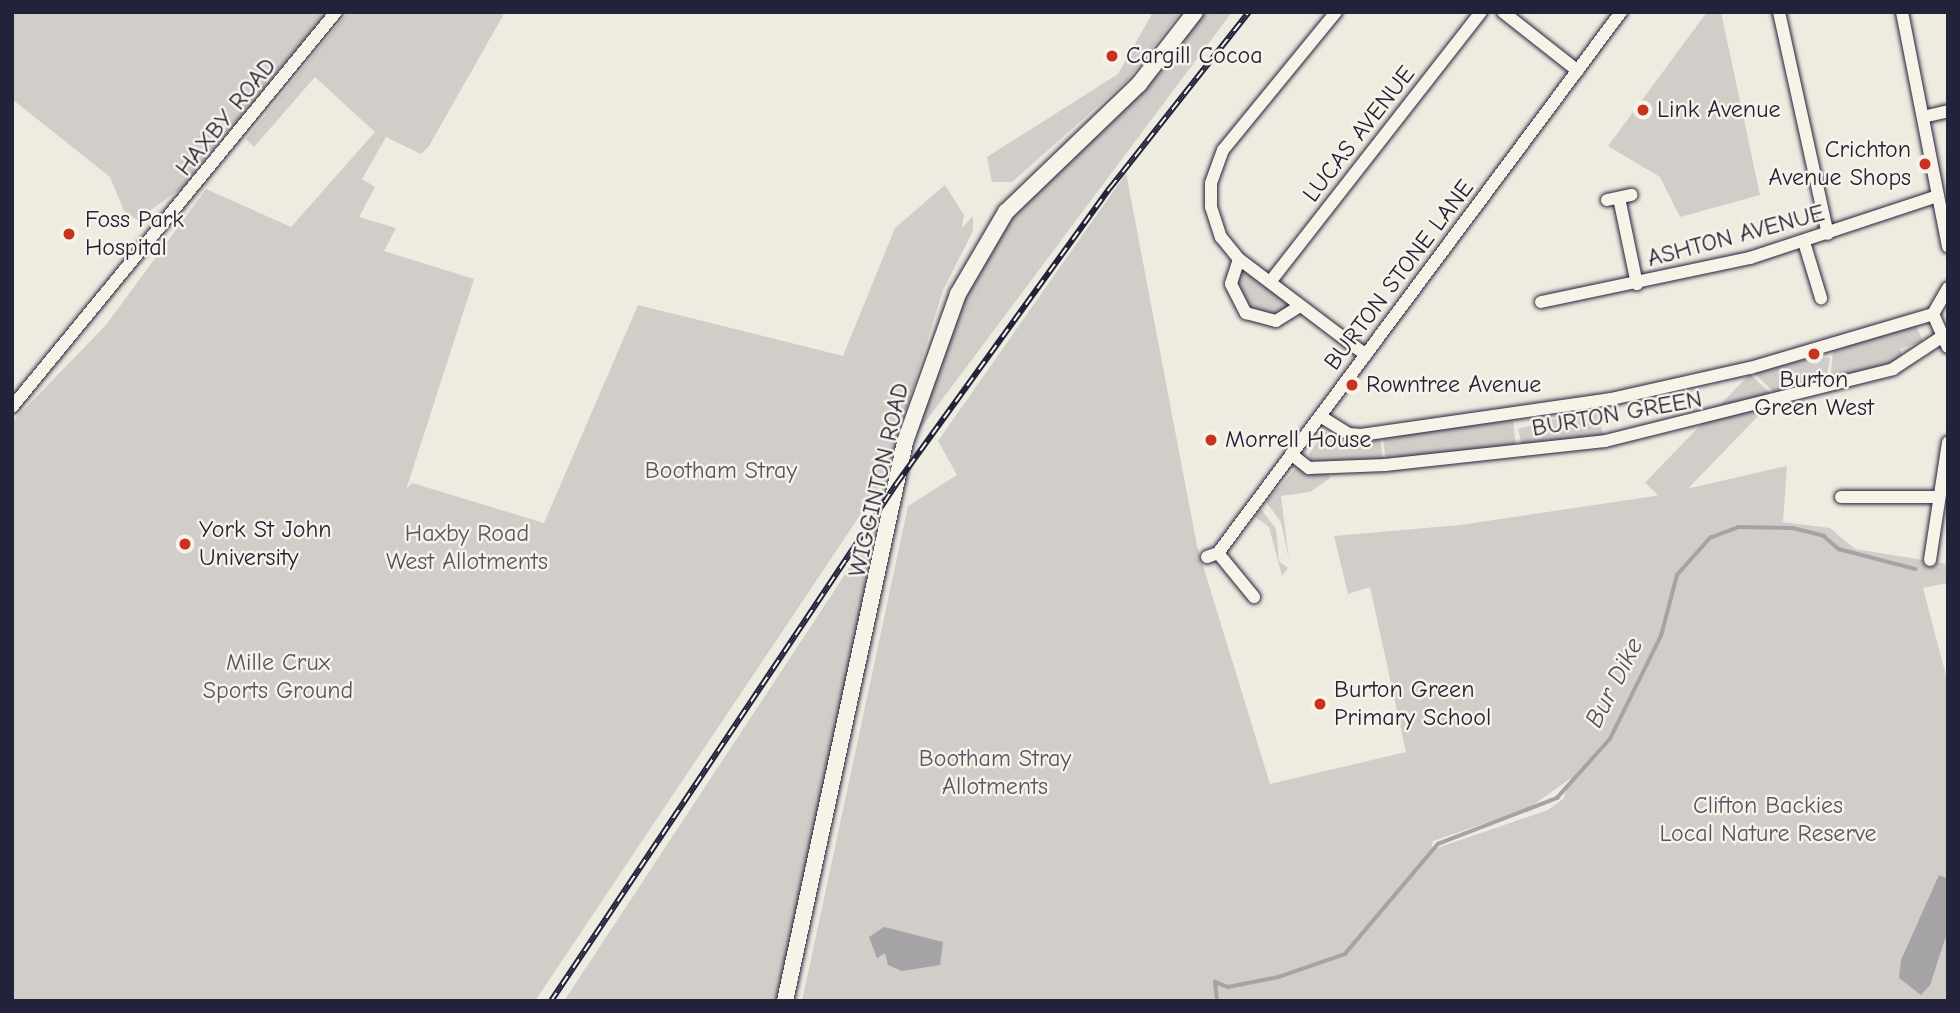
<!DOCTYPE html>
<style>
body{margin:0}
#map{position:relative;width:1960px;height:1013px;overflow:hidden;background:#eeebe1;font-family:"Comic Neue",sans-serif}
div>[style]{position:absolute}
[style*='--x']{left:calc(var(--x)*1px);top:calc(var(--y)*1px);width:calc(var(--w)*1px);rotate:calc(var(--a)*1deg)}
.green>*{inset:0;background:#d1cdc9;transform-origin:0 0}
.water>*{inset:0;background:#a6a3a6}
.stream>*{height:3.5px;margin:-1.75px;padding:0 1.75px;transform-origin:1.75px;border-radius:1.75px;background:#a6a3a6}
.roads{filter:drop-shadow(0 0 2px #22223b) drop-shadow(0 0 2px #22223b)}
.minor>*{height:12px;margin:-6px;padding:0 6px;transform-origin:6px;border-radius:6px;background:#f7f3e8}
.major>*{height:16px;margin:-8px;padding:0 8px;transform-origin:8px;border-radius:8px;background:#f7f3e8}
.rail>*{height:6px;margin-top:-3px;transform-origin:0;background:repeating-linear-gradient(90deg,#f7f3e8 0 10px,#22223b 0 20px);box-sizing:border-box;border-block:2px solid #22223b}
.dots>*{width:19px;height:19px;translate:-50% -50%;box-sizing:border-box;border:4px solid #f7f3e8;border-radius:50%}
span{translate:-50% -50%;white-space:nowrap;text-align:center;line-height:1.15;-webkit-text-stroke:5px #f7f3e8;paint-order:stroke}
.poi-label{font-size:24px;color:#22223b}
.left{translate:0 -50%;text-align:left}
.right{translate:-100% -50%;text-align:right}
.street-label{font-size:24px;color:#22223b}
.park-label{font-size:24px;color:#575566}
.water-label{font-size:26px;color:#504f60;font-style:italic}
.frame{position:absolute;inset:0;border:14px solid #22223b;pointer-events:none}
</style>
<div id="map">
<div class="green">
<i style="clip-path:polygon(12px 12px,327px 12px,183px 187px,137px 220px,124px 211px,110px 177px,12px 99px)"></i>
<i style="clip-path:polygon(348px 12px,505px 12px,429px 146px,421px 154px,386px 137px,362px 179px,375px 187px,359px 217px,396px 228px,384px 251px,474px 279px,406px 490px,412px 483px,544px 523px,638px 305px,843px 356px,895px 228px,945px 185px,964px 215px,962px 228px,973px 216px,973px 231px,943px 290px,885px 478px,535px 1001px,12px 1001px,12px 422px,106px 325px,206px 189px,291px 227px,375px 132px,315px 77px,254px 147px,246px 139px)"></i>
<i style="clip-path:polygon(1153px 12px,1180px 12px,1127px 80px,1012px 182px,992px 182px,987px 157px,1118px 74px)"></i>
<i style="clip-path:polygon(1201px 12px,1232px 12px,914px 437px,966px 292px,995px 238px)"></i>
<i style="clip-path:polygon(1707px 12px,1721px 12px,1760px 195px,1680px 217px,1660px 177px,1608px 146px)"></i>
<i style="clip-path:polygon(evenodd,1126px 173px,1197px 546px,1270px 784px,1406px 752px,1370px 587px,1348px 594px,1334px 536px,1460px 525px,1655px 496px,1787px 466px,1783px 522px,1830px 528px,1855px 549px,1948px 564px,1948px 583px,1923px 588px,1948px 683px,1948px 1001px,1220px 1001px,1217px 993px,1213px 1001px,802px 1001px,908px 506px,957px 475px,938px 441px,1126px 173px,1571px 778px,1563px 799px,1548px 810px,1431px 850px,1433px 841px,1529px 808px,1571px 778px)"></i>
<i style="clip-path:polygon(1241px 267px,1294px 307px,1264px 318px,1243px 305px,1236px 279px)"></i>
<i style="clip-path:polygon(1915px 324px,1923px 341px,1900px 349px,1904px 359px,1830px 382px,1833px 351px)"></i>
<i style="clip-path:polygon(1812px 357px,1830px 358px,1826px 381px,1779px 397px,1754px 373px)"></i>
<i style="left:1750px;top:374px;width:35px;height:151px;rotate:44deg"></i>
<i style="left:1596px;top:408px;width:28px;height:81px;rotate:75deg"></i>
<i style="left:1513px;top:420px;width:28px;height:131px;rotate:84deg"></i>
<i style="clip-path:polygon(1325px 432px,1354px 441px,1380px 435px,1383px 460px,1311px 461px,1309px 454px)"></i>
<i style="clip-path:polygon(1298px 466px,1326px 471px,1330px 478px,1310px 492px,1281px 496px,1289px 560px,1281px 522px,1266px 502px)"></i>
<i style="clip-path:polygon(1261px 509px,1276px 529px,1279px 561px,1288px 568px,1282px 576px,1269px 527px,1255px 517px)"></i>
<i style="clip-path:polygon(875px 540px,778px 1001px,564px 1001px,867px 541px)"></i>
</div>
<div class="water">
<i style="clip-path:polygon(1939px 875px,1948px 879px,1948px 930px,1930px 985px,1921px 995px,1899px 978px,1901px 960px)"></i>
<i style="clip-path:polygon(884px 927px,943px 942px,940px 965px,902px 971px,888px 965px,885px 953px,877px 958px,869px 937px)"></i>
</div>
<div class="stream">
<i style="--x:1217;--y:1001;--w:19;--a:-96"></i>
<i style="--x:1215;--y:982;--w:14;--a:21"></i>
<i style="--x:1228;--y:987;--w:52;--a:-11.1"></i>
<i style="--x:1279;--y:977;--w:70;--a:-19.2"></i>
<i style="--x:1345;--y:954;--w:144;--a:-49.8"></i>
<i style="--x:1438;--y:844;--w:128;--a:-21.1"></i>
<i style="--x:1557;--y:798;--w:79;--a:-48.1"></i>
<i style="--x:1610;--y:739;--w:115;--a:-63.7"></i>
<i style="--x:1661;--y:636;--w:63;--a:-75.3"></i>
<i style="--x:1677;--y:575;--w:50;--a:-48.3"></i>
<i style="--x:1710;--y:538;--w:30;--a:-21"></i>
<i style="--x:1738;--y:527;--w:55;--a:1"></i>
<i style="--x:1793;--y:528;--w:32;--a:14"></i>
<i style="--x:1824;--y:536;--w:20;--a:41"></i>
<i style="--x:1839;--y:549;--w:79;--a:14.7"></i>
</div>
<div class="roads">
<div class="minor">
<i style="--x:1336;--y:12;--w:178;--a:129.3"></i>
<i style="--x:1223;--y:150;--w:35;--a:110"></i>
<i style="--x:1211;--y:183;--w:24;--a:90"></i>
<i style="--x:1211;--y:207;--w:32;--a:72"></i>
<i style="--x:1221;--y:237;--w:28;--a:51"></i>
<i style="--x:1239;--y:259;--w:159;--a:37.1"></i>
<i style="--x:1503;--y:12;--w:95;--a:38.2"></i>
<i style="--x:1779;--y:12;--w:227;--a:77.6"></i>
<i style="--x:1902;--y:12;--w:239;--a:78.9"></i>
<i style="--x:1923;--y:117;--w:26;--a:-13"></i>
<i style="--x:1619;--y:198;--w:88;--a:78.2"></i>
<i style="--x:1607;--y:200;--w:25;--a:-12"></i>
<i style="--x:1804;--y:242;--w:59;--a:73.1"></i>
<i style="--x:1239;--y:259;--w:26;--a:108"></i>
<i style="--x:1231;--y:284;--w:33;--a:63"></i>
<i style="--x:1246;--y:313;--w:31;--a:15"></i>
<i style="--x:1276;--y:321;--w:28;--a:-32"></i>
<i style="--x:1270;--y:282;--w:343;--a:-52"></i>
<i style="--x:1948;--y:288;--w:30;--a:120"></i>
<i style="--x:1933;--y:314;--w:36;--a:66"></i>
<i style="--x:1541;--y:302;--w:214;--a:-11.9"></i>
<i style="--x:1750;--y:258;--w:198;--a:-18.3"></i>
<i style="--x:12;--y:407;--w:511;--a:-50.64"></i>
<i style="--x:1320;--y:416;--w:34;--a:32"></i>
<i style="--x:1349;--y:434;--w:12;--a:5"></i>
<i style="--x:1361;--y:435;--w:253;--a:-8.2"></i>
<i style="--x:1611;--y:399;--w:142;--a:-12.6"></i>
<i style="--x:1750;--y:368;--w:191;--a:-16.4"></i>
<i style="--x:1291;--y:454;--w:23;--a:38"></i>
<i style="--x:1309;--y:468;--w:76;--a:-2.3"></i>
<i style="--x:1385;--y:465;--w:221;--a:-6.2"></i>
<i style="--x:1605;--y:441;--w:297;--a:-14"></i>
<i style="--x:1893;--y:369;--w:56;--a:-33.4"></i>
<i style="--x:1841;--y:497;--w:98;--a:0"></i>
<i style="--x:1218;--y:553;--w:57;--a:50.7"></i>
<i style="--x:1207;--y:557;--w:12;--a:-20"></i>
<i style="--x:1218;--y:553;--w:675;--a:-53.32"></i>
<i style="--x:1930;--y:560;--w:119;--a:-81.3"></i>
</div>
<div class="major">
<i style="--x:785;--y:1001;--w:572;--a:-77.88"></i>
<i style="--x:905;--y:442;--w:157;--a:-70.3"></i>
<i style="--x:958;--y:294;--w:95;--a:-59.7"></i>
<i style="--x:1006;--y:212;--w:185;--a:-43.9"></i>
<i style="--x:1139;--y:84;--w:91;--a:-52.1"></i>
</div>
</div>
<div class="rail">
<i style="--x:551;--y:1001;--w:623;--a:-56.26"></i>
<i style="--x:897;--y:483;--w:364;--a:-54.2"></i>
<i style="--x:1110;--y:188;--w:224;--a:-51.7"></i>
</div>
<div class="dots">
<i style="left:1112px;top:56px;background:#c8321e"></i>
<i style="left:1643px;top:110px;background:#c8321e"></i>
<i style="left:1925px;top:164px;background:#c8321e"></i>
<i style="left:69px;top:234px;background:#c8321e"></i>
<i style="left:1814px;top:354px;background:#c8321e"></i>
<i style="left:1352px;top:385px;background:#c8321e"></i>
<i style="left:1211px;top:440px;background:#c8321e"></i>
<i style="left:185px;top:544px;background:#c8321e"></i>
<i style="left:1320px;top:704px;background:#c8321e"></i>
</div>
<div class="poi-label">
<span class="left" style="left:1126px;top:56px">Cargill Cocoa</span>
<span class="left" style="left:1657px;top:110px">Link Avenue</span>
<span class="right" style="left:1911px;top:164px">Crichton<br>Avenue Shops</span>
<span class="left" style="left:85px;top:234px">Foss Park<br>Hospital</span>
<span style="left:1814px;top:394px">Burton<br>Green West</span>
<span class="left" style="left:1366px;top:385px">Rowntree Avenue</span>
<span class="left" style="left:1225px;top:440px">Morrell House</span>
<span class="left" style="left:199px;top:544px">York St John<br>University</span>
<span class="left" style="left:1334px;top:704px">Burton Green<br>Primary School</span>
</div>
<div class="street-label">
<span style="left:226px;top:117px;rotate:-51deg">HAXBY ROAD</span>
<span style="left:1359px;top:134px;rotate:-52deg">LUCAS AVENUE</span>
<span style="left:1736px;top:236px;rotate:-15deg">ASHTON AVENUE</span>
<span style="left:1399px;top:275px;rotate:-53deg">BURTON STONE LANE</span>
<span style="left:1617px;top:414px;rotate:-10deg">BURTON GREEN</span>
<span style="left:879px;top:480px;rotate:-77deg">WIGGINTON ROAD</span>
</div>
<div class="park-label">
<span style="left:721px;top:471px">Bootham Stray</span>
<span style="left:467px;top:548px">Haxby Road<br>West Allotments</span>
<span style="left:278px;top:677px">Mille Crux<br>Sports Ground</span>
<span style="left:995px;top:773px">Bootham Stray<br>Allotments</span>
<span style="left:1768px;top:820px">Clifton Backies<br>Local Nature Reserve</span>
</div>
<div class="water-label">
<span style="left:1615px;top:683px;rotate:-63deg">Bur Dike</span>
</div>
<div class="frame"></div>
</div>
